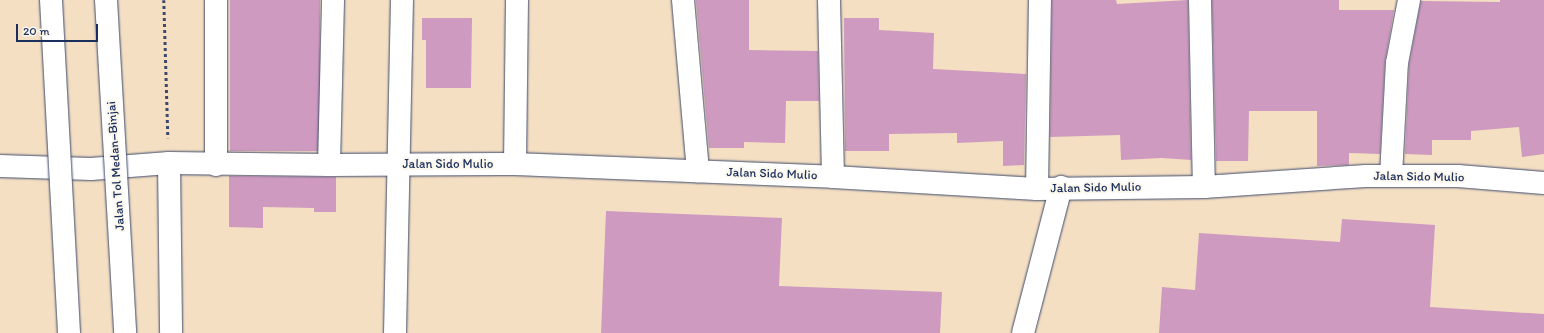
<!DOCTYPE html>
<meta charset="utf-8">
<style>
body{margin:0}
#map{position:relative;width:1544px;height:333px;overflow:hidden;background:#f4dfc3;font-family:Itim,sans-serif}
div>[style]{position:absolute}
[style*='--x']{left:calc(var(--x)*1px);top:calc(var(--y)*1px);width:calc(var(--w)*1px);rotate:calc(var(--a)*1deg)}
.building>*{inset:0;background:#ce9abf;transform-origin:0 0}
.path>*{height:2.5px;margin-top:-1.25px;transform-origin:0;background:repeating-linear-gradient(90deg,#3c496d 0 3px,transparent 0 6px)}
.roads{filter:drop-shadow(0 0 1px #3c496d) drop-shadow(0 0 1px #3c496d)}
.minor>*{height:22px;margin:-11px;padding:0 11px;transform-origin:11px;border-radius:11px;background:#fff}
.bridges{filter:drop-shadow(0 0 1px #3c496d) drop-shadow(0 0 1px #3c496d)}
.highway-bridge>*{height:22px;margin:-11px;padding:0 11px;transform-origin:11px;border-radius:11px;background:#fff}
span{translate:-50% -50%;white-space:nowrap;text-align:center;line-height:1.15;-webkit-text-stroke:4px #fbf7ec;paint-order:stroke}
.street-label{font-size:13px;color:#1b2f5e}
.scale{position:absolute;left:16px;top:24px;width:82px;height:18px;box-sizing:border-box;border:2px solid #1b2f5e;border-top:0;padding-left:5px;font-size:12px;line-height:14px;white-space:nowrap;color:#1b2f5e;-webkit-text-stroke:3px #fbf7ec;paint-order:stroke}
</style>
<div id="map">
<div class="building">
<i style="left:230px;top:0;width:90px;height:151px"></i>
<i style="clip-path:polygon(696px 0,749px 0,749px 50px,818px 51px,819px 101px,786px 101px,785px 143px,744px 142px,744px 148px,709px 148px)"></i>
<i style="clip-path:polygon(1052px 0,1116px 0,1117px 4px,1188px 0,1191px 160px,1162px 158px,1121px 160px,1120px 135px,1050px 137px)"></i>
<i style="clip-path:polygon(1212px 0,1339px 0,1339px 10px,1394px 10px,1385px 62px,1380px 154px,1349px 153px,1349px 165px,1317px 166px,1317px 111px,1249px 111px,1248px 161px,1216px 161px)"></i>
<i style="clip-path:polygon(1500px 0,1544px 0,1544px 154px,1522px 157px,1519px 127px,1471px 131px,1471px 140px,1432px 140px,1432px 155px,1405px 154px,1409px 65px,1421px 1px,1500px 2px)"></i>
<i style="clip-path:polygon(422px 18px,472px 18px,471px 88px,426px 88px,426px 40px,422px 40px)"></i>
<i style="clip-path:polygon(844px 18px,879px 18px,879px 30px,934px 33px,933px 69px,1026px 74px,1024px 165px,1003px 166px,1003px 141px,957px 143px,957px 133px,889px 134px,889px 151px,845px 151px)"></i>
<i style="clip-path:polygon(229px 176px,336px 177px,336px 212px,314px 212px,314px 208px,263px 207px,263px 228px,229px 227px)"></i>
<i style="clip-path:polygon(606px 211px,782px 218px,779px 286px,942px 292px,940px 333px,601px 333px)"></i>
<i style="clip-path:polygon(1342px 219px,1435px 225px,1430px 307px,1544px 314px,1544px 333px,1159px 333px,1162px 287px,1195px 290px,1199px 233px,1340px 242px)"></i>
</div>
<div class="path">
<i style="--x:164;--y:0;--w:138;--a:88.3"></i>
</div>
<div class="roads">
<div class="minor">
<i style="--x:683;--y:0;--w:172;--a:85"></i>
<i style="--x:829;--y:0;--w:177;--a:88.7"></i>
<i style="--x:1200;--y:0;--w:187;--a:88.8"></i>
<i style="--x:169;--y:163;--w:170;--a:89.3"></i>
<i style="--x:515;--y:164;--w:164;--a:-89.3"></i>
<i style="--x:216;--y:165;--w:165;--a:-90"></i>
<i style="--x:329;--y:165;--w:165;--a:-88.6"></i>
<i style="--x:0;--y:166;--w:91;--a:1.9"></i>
<i style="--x:91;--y:169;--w:78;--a:-4.4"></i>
<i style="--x:169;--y:163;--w:160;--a:0.7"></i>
<i style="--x:329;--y:165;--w:186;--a:-0.3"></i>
<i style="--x:515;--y:164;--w:318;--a:2.3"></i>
<i style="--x:833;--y:177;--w:204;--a:3.4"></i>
<i style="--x:1037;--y:189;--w:167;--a:-0.7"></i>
<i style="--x:1204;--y:187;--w:162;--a:-3.9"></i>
<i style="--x:1366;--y:176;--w:92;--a:0"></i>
<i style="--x:1458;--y:176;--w:86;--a:4.7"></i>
<i style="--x:1391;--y:176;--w:113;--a:-87"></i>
<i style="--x:1397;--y:63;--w:64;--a:-79.2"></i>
<i style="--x:1037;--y:189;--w:189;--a:-89.1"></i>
<i style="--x:395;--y:333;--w:333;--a:-88.8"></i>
<i style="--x:1023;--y:333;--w:151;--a:-75.4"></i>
</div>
</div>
<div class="bridges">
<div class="highway-bridge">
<i style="--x:51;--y:0;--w:333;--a:86.9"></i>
<i style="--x:106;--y:0;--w:334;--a:86.7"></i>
</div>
</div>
<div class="street-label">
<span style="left:448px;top:164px">Jalan Sido Mulio</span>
<span style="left:116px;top:166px;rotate:-94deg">Jalan Tol Medan–Binjai</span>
<span style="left:772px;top:174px;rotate:2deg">Jalan Sido Mulio</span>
<span style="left:1419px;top:177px;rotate:1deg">Jalan Sido Mulio</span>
<span style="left:1096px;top:188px;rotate:-1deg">Jalan Sido Mulio</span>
</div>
<div class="scale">20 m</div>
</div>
